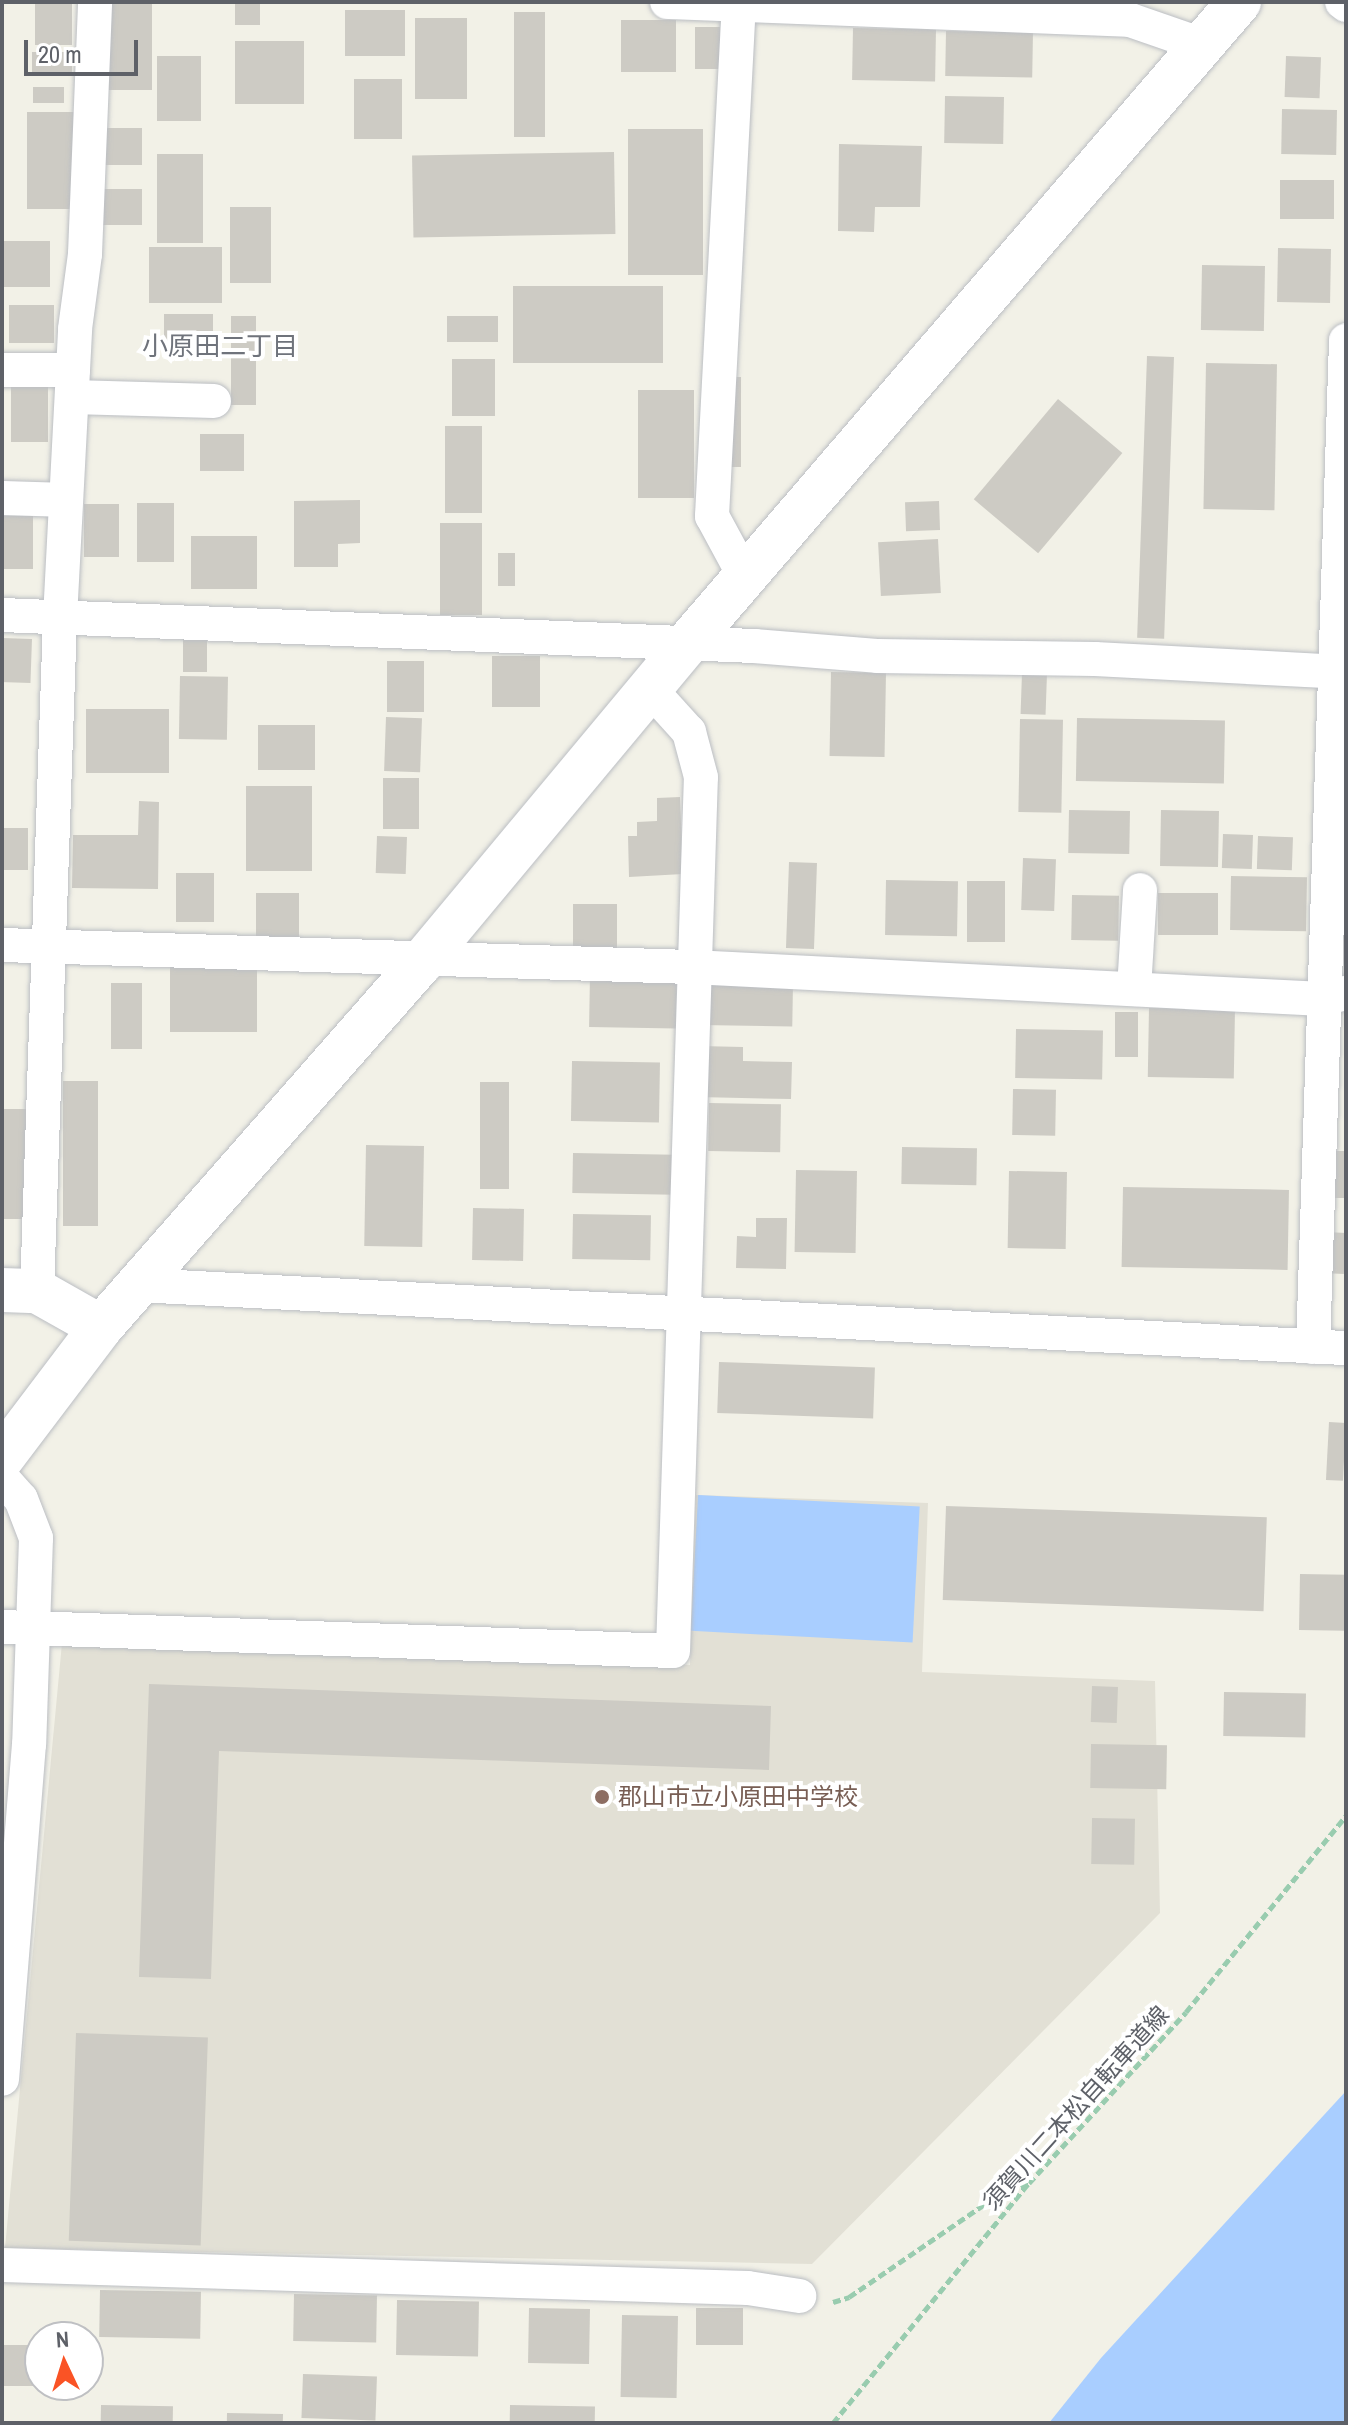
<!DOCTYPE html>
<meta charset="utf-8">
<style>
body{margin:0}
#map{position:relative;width:1348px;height:2425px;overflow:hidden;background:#f2f1e7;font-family:"Archivo Narrow","Noto Sans JP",sans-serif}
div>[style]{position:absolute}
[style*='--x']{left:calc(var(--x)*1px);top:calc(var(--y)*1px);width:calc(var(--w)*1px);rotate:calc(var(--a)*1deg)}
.education>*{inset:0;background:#e2e0d5}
.water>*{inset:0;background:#a9ceff;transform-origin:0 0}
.building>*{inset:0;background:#cdcbc4;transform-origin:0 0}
.path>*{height:5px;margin-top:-2.5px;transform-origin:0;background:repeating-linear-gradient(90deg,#99ccaf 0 8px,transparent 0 12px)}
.roads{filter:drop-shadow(0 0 2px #bbbec3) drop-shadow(0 0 2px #bbbec3)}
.street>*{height:34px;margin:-17px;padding:0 17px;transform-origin:17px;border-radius:17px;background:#fff}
.secondary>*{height:44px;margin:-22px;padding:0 22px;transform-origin:22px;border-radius:22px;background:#fff}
.dots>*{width:22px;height:22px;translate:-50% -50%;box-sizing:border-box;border:4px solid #fff;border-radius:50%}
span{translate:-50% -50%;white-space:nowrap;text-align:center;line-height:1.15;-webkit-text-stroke:8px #fff;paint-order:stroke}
.education-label{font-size:24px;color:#785e54}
.left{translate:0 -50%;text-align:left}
.street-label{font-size:24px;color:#5e6168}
.neighbourhood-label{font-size:26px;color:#6f737b}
.frame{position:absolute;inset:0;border:4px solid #5e6168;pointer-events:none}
.north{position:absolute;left:24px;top:2321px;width:80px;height:80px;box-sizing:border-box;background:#fff;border:2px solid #bfc0c3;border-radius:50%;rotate:356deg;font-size:22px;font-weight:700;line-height:32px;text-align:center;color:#5e6168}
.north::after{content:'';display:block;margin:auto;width:28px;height:36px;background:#fa5325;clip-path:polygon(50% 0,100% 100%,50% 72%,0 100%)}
.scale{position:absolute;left:24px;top:40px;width:114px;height:36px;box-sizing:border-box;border:4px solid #5e6168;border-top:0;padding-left:10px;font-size:24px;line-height:28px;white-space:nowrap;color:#5e6168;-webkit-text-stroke:6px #fff;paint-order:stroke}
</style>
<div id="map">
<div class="education">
<i style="clip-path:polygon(696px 1495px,928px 1503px,922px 1672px,1155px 1681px,1160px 1913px,812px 2264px,5px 2248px,62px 1643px,690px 1665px)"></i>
</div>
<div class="water">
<i style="left:698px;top:1495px;width:222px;height:136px;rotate:3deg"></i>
<i style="clip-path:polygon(1346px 2091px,1346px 2423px,1049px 2423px,1101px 2358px)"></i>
</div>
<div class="building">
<i style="left:35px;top:2px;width:37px;height:43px"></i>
<i style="left:107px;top:2px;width:45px;height:88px"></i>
<i style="left:235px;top:2px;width:25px;height:23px"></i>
<i style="left:405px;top:10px;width:46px;height:60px;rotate:90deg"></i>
<i style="left:514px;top:12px;width:31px;height:125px"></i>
<i style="left:415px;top:18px;width:52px;height:81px"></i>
<i style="left:621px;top:20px;width:55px;height:52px"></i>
<i style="left:695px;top:27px;width:25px;height:42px"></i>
<i style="left:853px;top:28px;width:83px;height:52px;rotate:1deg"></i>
<i style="left:946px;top:31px;width:87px;height:45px;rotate:1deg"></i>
<i style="left:304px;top:41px;width:63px;height:69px;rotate:90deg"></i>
<i style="left:72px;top:52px;width:21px;height:40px;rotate:90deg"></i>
<i style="left:201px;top:56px;width:65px;height:44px;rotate:90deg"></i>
<i style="left:1286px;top:56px;width:35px;height:41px;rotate:2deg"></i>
<i style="left:354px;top:79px;width:48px;height:60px"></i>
<i style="left:33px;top:87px;width:31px;height:16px"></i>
<i style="left:945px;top:96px;width:59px;height:47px;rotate:1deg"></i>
<i style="left:1282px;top:109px;width:55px;height:45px;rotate:1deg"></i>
<i style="left:27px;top:112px;width:50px;height:97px"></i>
<i style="left:98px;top:128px;width:44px;height:37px"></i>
<i style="left:703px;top:129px;width:146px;height:75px;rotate:90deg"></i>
<i style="clip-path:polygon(839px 144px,922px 146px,920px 207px,875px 207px,874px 232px,838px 231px)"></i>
<i style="left:614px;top:152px;width:82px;height:202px;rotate:89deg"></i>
<i style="left:157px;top:154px;width:46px;height:89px"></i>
<i style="left:1280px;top:180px;width:54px;height:39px"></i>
<i style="left:142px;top:189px;width:36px;height:42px;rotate:90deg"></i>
<i style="left:230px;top:207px;width:41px;height:76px"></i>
<i style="left:2px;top:241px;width:48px;height:46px"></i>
<i style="left:149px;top:247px;width:73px;height:56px"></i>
<i style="left:1278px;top:248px;width:53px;height:54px;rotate:1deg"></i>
<i style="left:1202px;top:265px;width:63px;height:65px;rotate:1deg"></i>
<i style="left:663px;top:286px;width:77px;height:150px;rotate:90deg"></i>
<i style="left:9px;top:305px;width:45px;height:38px"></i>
<i style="left:164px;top:314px;width:49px;height:41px"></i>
<i style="left:231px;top:316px;width:25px;height:89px"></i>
<i style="left:498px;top:316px;width:26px;height:51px;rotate:90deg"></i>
<i style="left:1147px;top:356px;width:27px;height:282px;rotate:2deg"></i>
<i style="left:452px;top:359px;width:43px;height:57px"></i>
<i style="left:1206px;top:363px;width:71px;height:146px;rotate:1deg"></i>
<i style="left:726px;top:377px;width:15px;height:90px"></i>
<i style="left:11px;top:386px;width:37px;height:56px"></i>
<i style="left:638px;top:390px;width:56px;height:108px"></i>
<i style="left:1058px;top:399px;width:84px;height:131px;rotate:40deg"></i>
<i style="left:445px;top:426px;width:37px;height:87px"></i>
<i style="left:200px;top:434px;width:44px;height:37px"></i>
<i style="clip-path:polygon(360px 500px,360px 543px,338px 544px,338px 567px,294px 567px,294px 501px)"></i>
<i style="left:939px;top:501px;width:29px;height:34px;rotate:88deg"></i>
<i style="left:137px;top:503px;width:37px;height:59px"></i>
<i style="left:119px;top:504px;width:53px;height:35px;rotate:90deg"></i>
<i style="left:33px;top:516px;width:53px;height:31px;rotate:90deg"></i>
<i style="left:482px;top:523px;width:92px;height:42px;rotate:90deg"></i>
<i style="left:257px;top:536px;width:53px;height:66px;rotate:90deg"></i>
<i style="left:938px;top:539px;width:54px;height:60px;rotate:87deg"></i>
<i style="left:498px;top:553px;width:17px;height:33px"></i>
<i style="left:2px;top:638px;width:30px;height:44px;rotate:2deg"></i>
<i style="left:183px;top:639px;width:24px;height:33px"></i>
<i style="left:492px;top:656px;width:48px;height:51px"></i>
<i style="left:387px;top:661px;width:37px;height:51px"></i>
<i style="left:831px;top:672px;width:55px;height:84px;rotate:1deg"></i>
<i style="left:1022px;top:673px;width:25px;height:41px;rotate:2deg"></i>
<i style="left:180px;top:676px;width:48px;height:63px;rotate:1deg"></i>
<i style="left:86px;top:709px;width:83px;height:64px"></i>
<i style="left:386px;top:717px;width:36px;height:54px;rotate:2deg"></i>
<i style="left:1077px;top:718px;width:148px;height:63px;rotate:1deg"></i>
<i style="left:1020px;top:719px;width:43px;height:93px;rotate:1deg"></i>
<i style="left:258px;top:725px;width:57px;height:45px"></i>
<i style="left:383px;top:778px;width:36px;height:51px"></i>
<i style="left:246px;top:786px;width:66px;height:85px"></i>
<i style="clip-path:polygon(680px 797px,683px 874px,629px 877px,628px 836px,637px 836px,637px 822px,657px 821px,657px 798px)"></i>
<i style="clip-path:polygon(139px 801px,159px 802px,158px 889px,72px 888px,73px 835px,138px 835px)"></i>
<i style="left:1069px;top:810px;width:61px;height:43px;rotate:1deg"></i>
<i style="left:1161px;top:810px;width:58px;height:56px;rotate:1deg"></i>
<i style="left:2px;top:828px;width:26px;height:42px"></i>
<i style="left:1223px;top:834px;width:30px;height:34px;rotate:2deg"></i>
<i style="left:377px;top:836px;width:30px;height:37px;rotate:2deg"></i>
<i style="left:1258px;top:836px;width:35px;height:33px;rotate:2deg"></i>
<i style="left:1023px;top:858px;width:33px;height:52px;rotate:2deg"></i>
<i style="left:789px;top:862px;width:28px;height:86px;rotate:2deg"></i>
<i style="left:176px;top:873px;width:38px;height:49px"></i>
<i style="left:1231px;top:876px;width:76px;height:54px;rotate:1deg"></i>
<i style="left:886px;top:880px;width:72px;height:55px;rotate:1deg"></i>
<i style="left:967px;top:881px;width:38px;height:61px"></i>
<i style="left:256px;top:893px;width:43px;height:48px"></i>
<i style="left:1158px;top:893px;width:60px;height:42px"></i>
<i style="left:1072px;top:895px;width:47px;height:45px;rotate:1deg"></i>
<i style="left:573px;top:904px;width:44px;height:50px"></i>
<i style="left:170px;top:966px;width:87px;height:66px"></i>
<i style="left:590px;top:975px;width:87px;height:52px;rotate:1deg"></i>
<i style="left:111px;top:983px;width:31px;height:66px"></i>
<i style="left:701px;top:983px;width:92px;height:42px;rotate:1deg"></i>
<i style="left:1149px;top:1008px;width:86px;height:69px;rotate:1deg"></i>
<i style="left:1115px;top:1012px;width:23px;height:45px"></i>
<i style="left:1016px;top:1029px;width:87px;height:49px;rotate:1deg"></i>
<i style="clip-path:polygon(699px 1046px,743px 1047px,743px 1061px,792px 1062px,791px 1099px,698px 1097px)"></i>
<i style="left:572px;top:1061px;width:88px;height:60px;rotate:1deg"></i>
<i style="left:63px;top:1081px;width:35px;height:145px"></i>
<i style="left:480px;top:1082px;width:29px;height:107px"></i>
<i style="left:1013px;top:1089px;width:43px;height:46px;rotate:1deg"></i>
<i style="left:709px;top:1103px;width:72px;height:48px;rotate:1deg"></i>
<i style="left:2px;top:1109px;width:29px;height:110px"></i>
<i style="left:366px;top:1145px;width:58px;height:101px;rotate:1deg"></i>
<i style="left:902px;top:1147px;width:75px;height:37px;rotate:1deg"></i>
<i style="left:1335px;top:1151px;width:11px;height:47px"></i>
<i style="left:573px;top:1153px;width:102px;height:40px;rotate:1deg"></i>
<i style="left:796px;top:1170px;width:61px;height:82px;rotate:1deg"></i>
<i style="left:1009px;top:1171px;width:58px;height:77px;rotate:1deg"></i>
<i style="left:1123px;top:1187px;width:166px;height:80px;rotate:1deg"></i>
<i style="left:473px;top:1208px;width:51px;height:52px;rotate:1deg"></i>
<i style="left:573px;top:1214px;width:78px;height:45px;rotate:1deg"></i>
<i style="clip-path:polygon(756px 1218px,787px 1218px,786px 1269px,736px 1268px,737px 1236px,756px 1237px)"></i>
<i style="left:1326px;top:1232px;width:20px;height:41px;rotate:3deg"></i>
<i style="left:719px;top:1362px;width:156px;height:51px;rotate:2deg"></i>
<i style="left:1329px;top:1422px;width:17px;height:58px;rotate:3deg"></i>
<i style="left:946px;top:1506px;width:321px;height:94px;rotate:2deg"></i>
<i style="left:1300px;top:1574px;width:46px;height:56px;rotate:1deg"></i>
<i style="clip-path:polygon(149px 1684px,771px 1706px,769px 1770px,219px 1751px,211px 1979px,139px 1977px)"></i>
<i style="left:1092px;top:1686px;width:26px;height:36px;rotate:2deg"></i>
<i style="left:1224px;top:1692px;width:82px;height:44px;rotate:1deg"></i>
<i style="left:1091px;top:1744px;width:76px;height:44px;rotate:1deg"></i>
<i style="left:1092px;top:1818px;width:43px;height:46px;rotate:1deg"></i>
<i style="left:76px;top:2033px;width:132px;height:208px;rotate:2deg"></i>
<i style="left:100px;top:2290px;width:101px;height:47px;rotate:1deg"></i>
<i style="left:294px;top:2294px;width:83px;height:47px;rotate:1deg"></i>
<i style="left:397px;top:2300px;width:82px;height:55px;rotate:1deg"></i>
<i style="left:529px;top:2308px;width:61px;height:55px;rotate:1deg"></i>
<i style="left:696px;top:2308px;width:47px;height:37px"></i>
<i style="left:622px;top:2315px;width:56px;height:82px;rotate:1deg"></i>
<i style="left:2px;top:2345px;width:38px;height:41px"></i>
<i style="left:303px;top:2374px;width:74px;height:44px;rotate:2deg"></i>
<i style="left:101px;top:2405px;width:72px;height:18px;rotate:1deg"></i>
<i style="left:510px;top:2405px;width:85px;height:18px;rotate:1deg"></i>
<i style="left:227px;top:2413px;width:56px;height:10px;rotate:1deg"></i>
</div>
<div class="path">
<i style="--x:833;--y:2302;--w:17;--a:-17"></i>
<i style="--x:849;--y:2297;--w:181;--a:-34.4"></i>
<i style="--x:998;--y:2195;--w:33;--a:-20"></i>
<i style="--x:833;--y:2423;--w:310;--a:-50.8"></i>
<i style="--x:1029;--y:2183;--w:232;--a:-47.4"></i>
<i style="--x:1186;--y:2012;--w:253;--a:-50.8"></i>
</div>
<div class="roads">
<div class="street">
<i style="--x:667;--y:2;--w:463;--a:2.2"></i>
<i style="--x:1130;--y:20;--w:76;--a:19.1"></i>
<i style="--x:739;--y:2;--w:515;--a:93.01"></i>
<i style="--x:712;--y:516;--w:72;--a:61.6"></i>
<i style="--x:1342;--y:2;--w:5;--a:37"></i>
<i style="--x:2;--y:370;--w:71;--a:0"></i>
<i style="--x:72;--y:397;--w:142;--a:1.6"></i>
<i style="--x:2;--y:498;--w:64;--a:1.8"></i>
<i style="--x:2;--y:615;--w:753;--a:2.36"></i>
<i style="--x:754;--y:646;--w:123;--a:4.6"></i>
<i style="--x:877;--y:656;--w:218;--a:0.8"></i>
<i style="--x:1095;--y:659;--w:251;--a:3"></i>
<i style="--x:2;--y:945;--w:690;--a:1.83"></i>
<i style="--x:692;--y:967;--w:632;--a:2.9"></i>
<i style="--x:1323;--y:999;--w:24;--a:-15"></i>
<i style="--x:1134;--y:989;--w:99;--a:-86.5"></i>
<i style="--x:138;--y:1285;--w:1210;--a:2.99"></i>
<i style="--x:37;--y:1291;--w:673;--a:-88.04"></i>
<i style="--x:60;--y:618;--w:289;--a:-87"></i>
<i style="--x:75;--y:329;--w:76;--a:-82.4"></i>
<i style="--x:85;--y:254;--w:252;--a:-87.7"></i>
<i style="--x:1313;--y:1347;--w:1007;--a:-88.12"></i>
<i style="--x:2;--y:1478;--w:28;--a:48"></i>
<i style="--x:21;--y:1499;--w:42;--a:69"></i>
<i style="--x:36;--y:1538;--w:206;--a:91.9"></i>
<i style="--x:29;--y:1744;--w:336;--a:94.6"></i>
<i style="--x:2;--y:1627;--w:671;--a:2.05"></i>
<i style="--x:673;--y:1651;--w:874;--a:-88.17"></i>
<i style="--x:701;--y:777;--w:47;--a:-104.9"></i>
<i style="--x:689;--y:732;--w:55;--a:-132.1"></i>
<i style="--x:2;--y:2265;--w:746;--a:1.77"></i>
<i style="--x:748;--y:2288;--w:52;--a:8.9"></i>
</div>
<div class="secondary">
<i style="--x:2;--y:1290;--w:35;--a:2"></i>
<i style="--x:37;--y:1291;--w:73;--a:29.4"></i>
<i style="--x:2;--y:1458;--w:164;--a:-52.9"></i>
<i style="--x:101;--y:1327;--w:486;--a:-48.7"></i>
<i style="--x:422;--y:962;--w:414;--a:-50.2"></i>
<i style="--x:687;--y:644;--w:847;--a:-49.31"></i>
</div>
</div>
<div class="dots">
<i style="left:602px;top:1797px;background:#8d6e63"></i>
</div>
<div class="education-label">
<span class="left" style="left:618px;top:1797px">郡山市立小原田中学校</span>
</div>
<div class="street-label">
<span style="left:1076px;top:2108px;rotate:-48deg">須賀川二本松自転車道線</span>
</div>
<div class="neighbourhood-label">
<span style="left:220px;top:346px">小原田二丁目</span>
</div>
<div class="frame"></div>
<div class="north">N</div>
<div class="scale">20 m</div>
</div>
